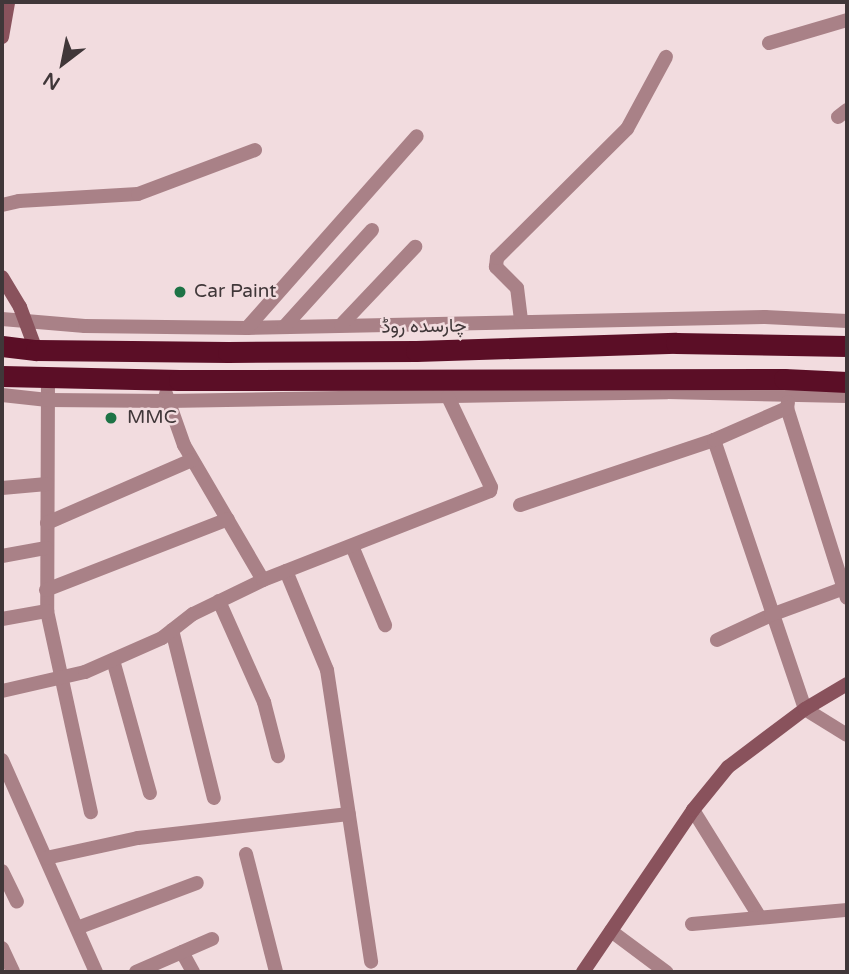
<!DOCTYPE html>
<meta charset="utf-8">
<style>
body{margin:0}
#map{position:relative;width:849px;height:974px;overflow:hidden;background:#f2dcdf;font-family:"Varela Round",Vazirmatn,sans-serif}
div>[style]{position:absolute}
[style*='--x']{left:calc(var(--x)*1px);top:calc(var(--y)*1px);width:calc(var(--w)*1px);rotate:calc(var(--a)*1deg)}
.street>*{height:14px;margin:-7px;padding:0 7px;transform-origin:7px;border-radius:7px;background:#a98187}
.secondary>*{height:14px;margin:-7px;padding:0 7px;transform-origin:7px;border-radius:7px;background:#89525c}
.highway>*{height:21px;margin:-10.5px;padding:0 10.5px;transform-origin:10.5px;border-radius:10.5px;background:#5b0e26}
.dots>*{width:19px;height:19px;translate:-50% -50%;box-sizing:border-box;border:4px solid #f2dcdf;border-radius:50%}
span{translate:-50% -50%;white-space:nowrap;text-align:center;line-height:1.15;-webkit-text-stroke:5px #f2dcdf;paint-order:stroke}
.poi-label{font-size:19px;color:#403739}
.left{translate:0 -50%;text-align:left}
.street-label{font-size:19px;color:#403739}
.frame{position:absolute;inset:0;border:4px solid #403739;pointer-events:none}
.north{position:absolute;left:28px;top:28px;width:70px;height:70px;-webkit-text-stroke:5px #f2dcdf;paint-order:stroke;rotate:212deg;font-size:19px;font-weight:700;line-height:28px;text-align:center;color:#403739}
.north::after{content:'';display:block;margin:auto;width:24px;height:32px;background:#403739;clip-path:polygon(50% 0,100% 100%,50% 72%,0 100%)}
</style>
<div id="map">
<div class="street">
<i style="--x:769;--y:43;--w:81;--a:-16.4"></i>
<i style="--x:838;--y:117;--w:11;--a:-38"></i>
<i style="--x:2;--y:205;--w:17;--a:-13"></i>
<i style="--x:19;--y:201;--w:119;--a:-3.4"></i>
<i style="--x:138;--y:194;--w:125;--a:-20.6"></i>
<i style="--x:2;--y:319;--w:83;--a:4.8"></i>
<i style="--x:85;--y:326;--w:162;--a:0.7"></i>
<i style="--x:247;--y:328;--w:518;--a:-1.22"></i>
<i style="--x:765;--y:317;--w:82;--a:2.8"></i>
<i style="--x:521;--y:320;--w:32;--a:-97"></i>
<i style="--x:517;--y:288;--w:30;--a:-135"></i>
<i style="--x:496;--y:267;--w:9;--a:-84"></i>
<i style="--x:497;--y:258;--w:183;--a:-44.8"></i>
<i style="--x:627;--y:129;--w:82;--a:-61.6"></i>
<i style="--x:341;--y:325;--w:108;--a:-46.5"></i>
<i style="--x:284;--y:327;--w:131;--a:-47.8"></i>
<i style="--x:247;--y:328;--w:256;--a:-48.5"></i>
<i style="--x:48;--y:378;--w:233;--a:90.2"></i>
<i style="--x:47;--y:611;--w:206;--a:77.7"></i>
<i style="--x:166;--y:394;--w:54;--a:70.6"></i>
<i style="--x:184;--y:445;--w:156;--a:59.7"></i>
<i style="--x:2;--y:395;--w:46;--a:6.2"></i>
<i style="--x:48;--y:400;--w:120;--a:0.5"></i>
<i style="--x:168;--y:401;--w:499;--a:-1"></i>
<i style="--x:667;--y:392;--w:180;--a:1.3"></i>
<i style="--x:788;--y:402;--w:6;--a:99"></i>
<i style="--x:787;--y:408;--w:199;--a:72.5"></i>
<i style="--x:714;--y:440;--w:284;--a:71.3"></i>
<i style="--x:805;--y:709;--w:49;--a:31.8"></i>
<i style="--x:2;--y:488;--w:45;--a:-5.1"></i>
<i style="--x:520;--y:505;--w:205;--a:-18.5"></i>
<i style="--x:714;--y:440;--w:80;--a:-23.7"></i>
<i style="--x:47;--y:523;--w:158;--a:-23.5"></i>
<i style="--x:352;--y:546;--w:86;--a:67.3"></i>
<i style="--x:2;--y:556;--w:45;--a:-10.3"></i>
<i style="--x:286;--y:571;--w:107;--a:67.5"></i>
<i style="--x:327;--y:670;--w:295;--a:81.4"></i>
<i style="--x:46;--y:590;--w:195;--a:-21.3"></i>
<i style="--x:219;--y:601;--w:111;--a:66"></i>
<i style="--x:264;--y:702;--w:56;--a:75.5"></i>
<i style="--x:2;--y:619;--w:46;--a:-10.1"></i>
<i style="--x:172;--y:630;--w:173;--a:76"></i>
<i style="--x:717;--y:640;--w:60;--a:-24.8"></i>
<i style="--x:771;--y:615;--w:81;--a:-20.2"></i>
<i style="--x:113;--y:660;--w:138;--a:74.5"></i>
<i style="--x:2;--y:691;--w:85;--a:-12.9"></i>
<i style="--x:85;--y:672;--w:84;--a:-23.8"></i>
<i style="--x:162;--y:638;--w:39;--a:-38"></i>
<i style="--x:193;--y:614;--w:78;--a:-25.9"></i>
<i style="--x:263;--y:580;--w:244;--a:-21.4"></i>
<i style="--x:490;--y:491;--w:4;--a:-76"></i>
<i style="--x:491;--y:487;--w:100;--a:-115.5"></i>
<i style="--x:2;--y:760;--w:232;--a:66.1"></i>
<i style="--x:693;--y:810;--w:125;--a:58.1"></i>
<i style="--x:246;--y:854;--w:122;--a:75.7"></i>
<i style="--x:46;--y:858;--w:94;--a:-12.3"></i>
<i style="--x:138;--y:838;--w:212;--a:-6.5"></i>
<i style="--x:2;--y:871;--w:34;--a:64"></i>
<i style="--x:692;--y:924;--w:156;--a:-5.2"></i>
<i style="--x:77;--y:928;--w:128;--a:-20.6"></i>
<i style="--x:611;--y:931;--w:69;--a:36.7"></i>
<i style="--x:2;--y:948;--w:26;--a:65"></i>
<i style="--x:182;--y:952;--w:23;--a:61"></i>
<i style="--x:136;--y:972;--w:83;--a:-23.5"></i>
</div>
<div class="secondary">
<i style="--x:2;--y:37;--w:36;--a:-80"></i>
<i style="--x:2;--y:277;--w:35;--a:59"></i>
<i style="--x:20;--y:307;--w:46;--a:69.6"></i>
<i style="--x:583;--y:972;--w:196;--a:-55.8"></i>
<i style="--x:693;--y:810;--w:55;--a:-50.9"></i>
<i style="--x:728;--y:767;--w:96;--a:-37"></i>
<i style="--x:805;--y:709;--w:49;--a:-30.8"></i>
</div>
<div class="highway">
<i style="--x:2;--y:346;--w:34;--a:7"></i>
<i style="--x:36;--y:350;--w:192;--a:0.6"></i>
<i style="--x:228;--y:352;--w:188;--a:-0.3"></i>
<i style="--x:416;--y:351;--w:260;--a:-1.8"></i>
<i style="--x:676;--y:343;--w:171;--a:1"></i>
<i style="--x:2;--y:376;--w:177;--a:1.3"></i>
<i style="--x:179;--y:380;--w:605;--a:-0.09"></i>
<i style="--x:784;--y:379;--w:63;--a:2.7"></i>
</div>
<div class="dots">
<i style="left:180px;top:292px;background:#1e7346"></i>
<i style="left:111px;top:418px;background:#1e7346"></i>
</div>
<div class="poi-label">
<span class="left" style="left:194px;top:292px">Car Paint</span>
<span class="left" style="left:127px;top:418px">MMC</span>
</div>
<div class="street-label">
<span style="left:424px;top:327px;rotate:-1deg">چارسدہ روڈ</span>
</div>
<div class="frame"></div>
<div class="north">N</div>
</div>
